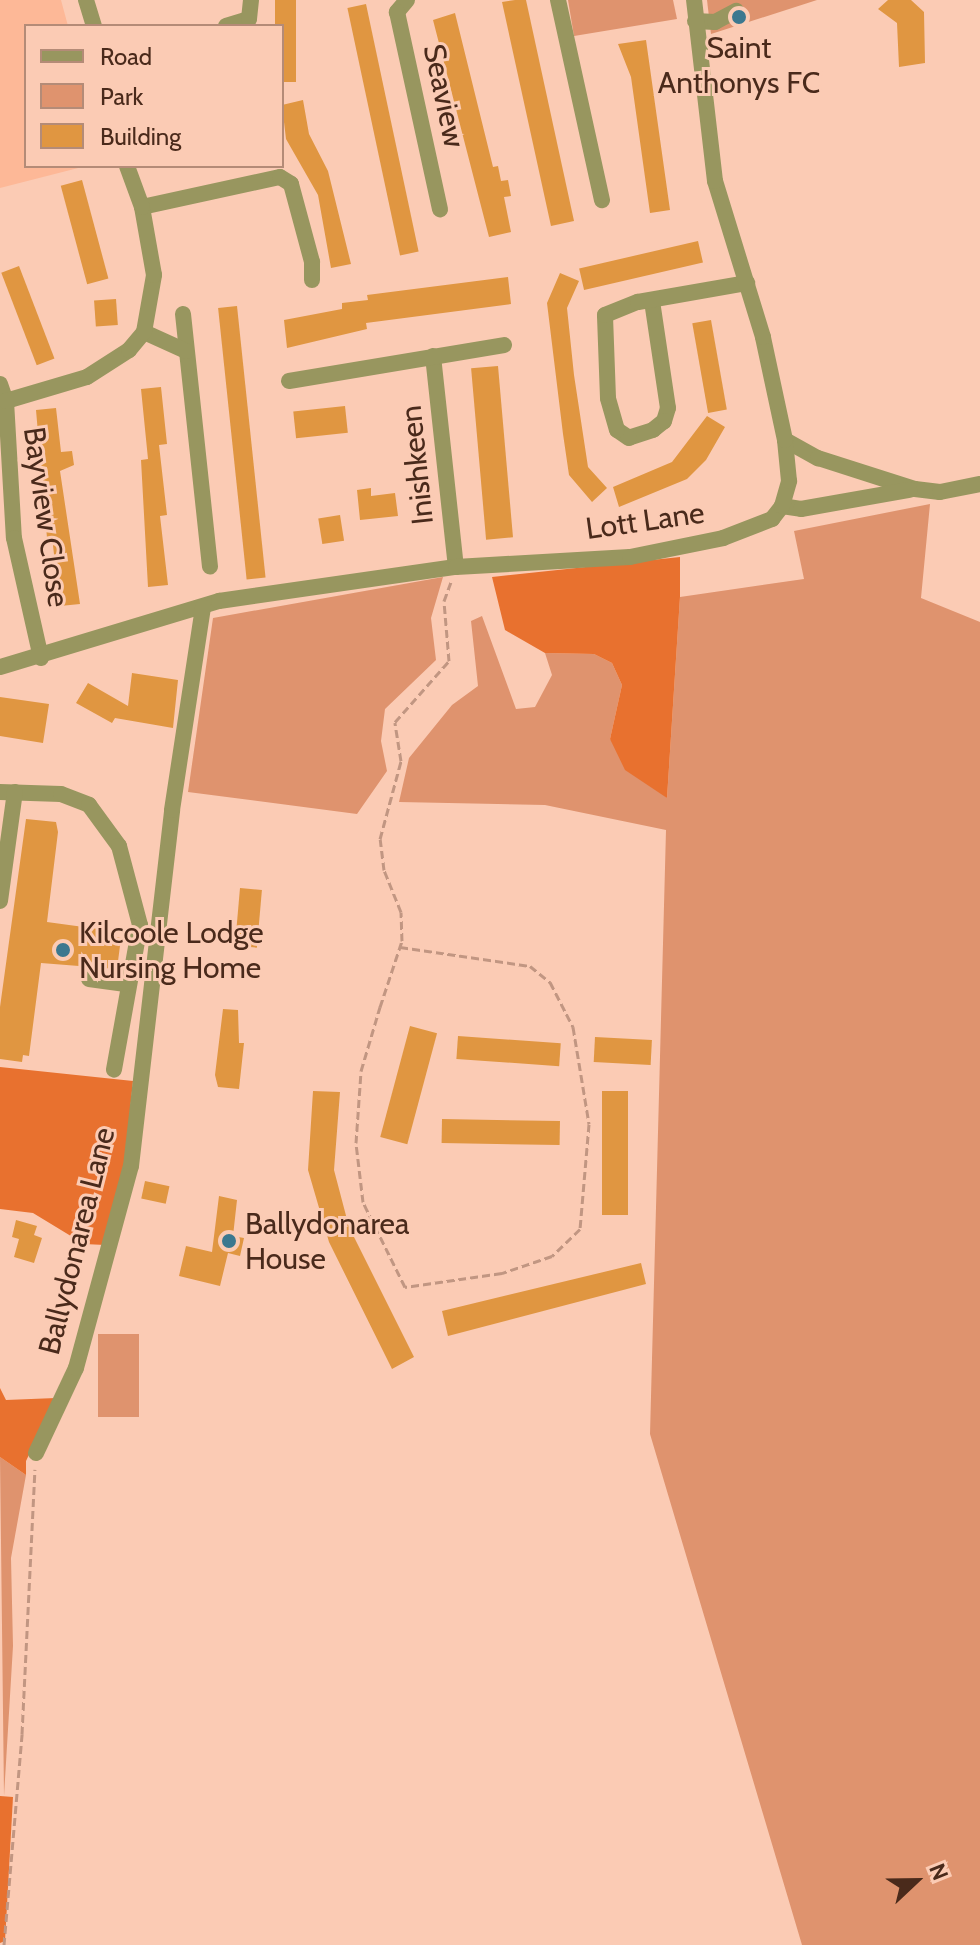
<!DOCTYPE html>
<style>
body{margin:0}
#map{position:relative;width:980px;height:1945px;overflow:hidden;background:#fbcbb4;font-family:Cabin,sans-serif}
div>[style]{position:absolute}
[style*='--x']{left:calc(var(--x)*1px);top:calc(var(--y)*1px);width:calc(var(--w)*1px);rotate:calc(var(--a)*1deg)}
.built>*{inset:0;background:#fdb897}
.green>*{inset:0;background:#df936e;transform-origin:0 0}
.forest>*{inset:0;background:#e8712f}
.building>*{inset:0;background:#e09641;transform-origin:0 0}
.path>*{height:3px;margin-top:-1.5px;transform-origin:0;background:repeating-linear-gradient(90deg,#c19682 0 8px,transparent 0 12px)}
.minor>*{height:16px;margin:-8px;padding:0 8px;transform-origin:8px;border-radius:8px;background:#98965f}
.dots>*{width:22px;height:22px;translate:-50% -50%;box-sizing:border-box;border:4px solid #fbcbb4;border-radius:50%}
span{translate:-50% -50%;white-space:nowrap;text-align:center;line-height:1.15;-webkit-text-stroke:6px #fbcbb4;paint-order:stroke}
.poi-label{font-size:30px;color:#4a2a1b}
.left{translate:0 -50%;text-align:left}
.street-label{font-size:30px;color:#4a2a1b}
.legend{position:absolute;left:24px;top:24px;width:260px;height:144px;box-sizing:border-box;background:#fbcbb4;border:2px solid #b48b77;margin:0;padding:10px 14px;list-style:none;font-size:24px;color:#4a2a1b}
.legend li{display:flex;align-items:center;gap:16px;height:40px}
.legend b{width:40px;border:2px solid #b48b77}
.north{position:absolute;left:876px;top:1841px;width:80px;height:80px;-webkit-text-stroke:6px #fbcbb4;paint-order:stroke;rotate:68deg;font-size:22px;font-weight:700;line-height:32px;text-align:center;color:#4a2a1b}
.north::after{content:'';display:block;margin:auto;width:28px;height:36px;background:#4a2a1b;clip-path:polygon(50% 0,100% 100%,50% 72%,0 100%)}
</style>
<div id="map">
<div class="built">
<i style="clip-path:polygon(0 0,61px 0,68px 26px,26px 26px,26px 166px,86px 166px,0 188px)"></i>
</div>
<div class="green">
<i style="clip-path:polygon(568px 0,673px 0,677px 19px,574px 36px)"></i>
<i style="clip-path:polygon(707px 0,817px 0,711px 34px)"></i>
<i style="clip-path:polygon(930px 504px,921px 598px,980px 622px,980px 1945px,802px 1945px,650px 1434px,666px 830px,545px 805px,399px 802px,409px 758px,452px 705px,478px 686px,471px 621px,482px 616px,516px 709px,535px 707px,552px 675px,545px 653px,594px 654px,612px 663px,622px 685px,610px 739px,667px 798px,680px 597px,804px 579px,794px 531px)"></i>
<i style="clip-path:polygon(443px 577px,431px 618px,436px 660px,385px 709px,381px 741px,387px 771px,357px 814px,188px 792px,213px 618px)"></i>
<i style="left:98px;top:1334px;width:41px;height:83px"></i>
<i style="clip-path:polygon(0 1457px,26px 1475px,11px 1558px,13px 1646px,4px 1796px)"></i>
</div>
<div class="forest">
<i style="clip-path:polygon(680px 557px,680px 597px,667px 798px,625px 770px,610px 739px,622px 685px,612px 663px,594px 654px,545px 653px,505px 630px,492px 577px)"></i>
<i style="clip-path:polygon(0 1067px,133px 1081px,125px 1161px,105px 1245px,84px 1244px,33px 1213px,0 1209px)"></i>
<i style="clip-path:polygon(0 1388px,6px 1400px,56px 1398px,26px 1461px,26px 1475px,0 1457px)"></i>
<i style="clip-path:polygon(0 1796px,13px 1797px,5px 1941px,0 1943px)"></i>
</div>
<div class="building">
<i style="left:275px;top:0;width:21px;height:82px"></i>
<i style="clip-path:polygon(515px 0,526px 0,574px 221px,551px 226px,502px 2px)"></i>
<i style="clip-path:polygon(888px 0,911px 0,924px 12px,925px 63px,899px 67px,897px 23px,878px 9px)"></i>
<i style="left:366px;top:4px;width:253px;height:19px;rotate:78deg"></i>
<i style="clip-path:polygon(455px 13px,493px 167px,498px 166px,501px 181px,508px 180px,511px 196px,504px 197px,511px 232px,489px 237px,433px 20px)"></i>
<i style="clip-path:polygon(646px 40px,670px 210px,650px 213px,631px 77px,618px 44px)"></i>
<i style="clip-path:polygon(303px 100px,309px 134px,328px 171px,351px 264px,331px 268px,318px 195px,286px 139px,282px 105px)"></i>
<i style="left:82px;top:180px;width:102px;height:22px;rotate:75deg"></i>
<i style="left:698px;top:241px;width:22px;height:122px;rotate:77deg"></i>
<i style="left:19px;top:266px;width:99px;height:19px;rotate:69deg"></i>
<i style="clip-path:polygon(560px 273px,579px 281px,567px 308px,574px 375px,588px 467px,607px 488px,592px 502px,569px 475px,563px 434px,547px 303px)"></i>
<i style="clip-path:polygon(508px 277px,511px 304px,366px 323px,367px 329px,287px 348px,284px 320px,342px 309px,342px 303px,368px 300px,367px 295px)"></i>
<i style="left:116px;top:299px;width:26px;height:22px;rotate:86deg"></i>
<i style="left:237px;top:306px;width:273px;height:19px;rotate:84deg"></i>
<i style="left:711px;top:320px;width:91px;height:19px;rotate:80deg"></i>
<i style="left:498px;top:366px;width:172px;height:27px;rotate:85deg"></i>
<i style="clip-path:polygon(161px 387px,167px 444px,159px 445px,167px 515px,160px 516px,168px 585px,148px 587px,141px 460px,148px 459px,141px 389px)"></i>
<i style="left:345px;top:406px;width:27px;height:52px;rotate:84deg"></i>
<i style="clip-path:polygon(56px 408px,61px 452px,72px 451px,74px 465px,60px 471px,80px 604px,60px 606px,52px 537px,47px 538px,36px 410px)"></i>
<i style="clip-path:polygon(707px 416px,725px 427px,706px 460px,687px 479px,619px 507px,613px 487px,672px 462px)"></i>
<i style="clip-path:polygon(371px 488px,371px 496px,395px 493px,398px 516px,360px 520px,357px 490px)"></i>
<i style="left:340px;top:515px;width:26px;height:22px;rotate:81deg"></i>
<i style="clip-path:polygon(132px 673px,178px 680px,173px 728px,115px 718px,112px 723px,76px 703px,88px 683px,128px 706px)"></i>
<i style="clip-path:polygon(0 697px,49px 704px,43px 743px,0 736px)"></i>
<i style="clip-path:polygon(26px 819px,56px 822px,58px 832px,47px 922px,113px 931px,112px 936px,121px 938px,117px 969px,41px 963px,29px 1056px,23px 1055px,22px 1062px,0 1059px,0 1007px)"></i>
<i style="left:240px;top:888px;width:22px;height:58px;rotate:5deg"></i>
<i style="clip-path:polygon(223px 1009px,238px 1010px,239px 1043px,244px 1043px,239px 1089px,218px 1087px,215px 1075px)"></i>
<i style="left:410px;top:1026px;width:28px;height:115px;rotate:15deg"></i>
<i style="left:458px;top:1036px;width:103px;height:23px;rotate:4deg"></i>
<i style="left:595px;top:1037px;width:57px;height:25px;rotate:3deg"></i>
<i style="clip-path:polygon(313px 1091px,340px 1092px,334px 1170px,349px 1227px,414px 1357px,392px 1369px,329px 1242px,308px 1170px)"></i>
<i style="left:602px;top:1091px;width:26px;height:124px"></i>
<i style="left:442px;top:1119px;width:118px;height:24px;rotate:1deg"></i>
<i style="left:145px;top:1181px;width:25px;height:18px;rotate:12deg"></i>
<i style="clip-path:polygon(219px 1196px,237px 1200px,233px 1236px,244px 1238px,240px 1256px,228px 1253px,220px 1286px,179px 1276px,186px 1246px,212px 1252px)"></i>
<i style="clip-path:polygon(16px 1220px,37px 1226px,34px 1235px,42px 1238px,34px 1263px,14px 1257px,19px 1239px,12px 1237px)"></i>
<i style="clip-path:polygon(641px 1263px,646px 1284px,448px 1336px,442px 1311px)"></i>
</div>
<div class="path">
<i style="--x:400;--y:947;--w:131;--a:8.3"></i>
<i style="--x:530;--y:966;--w:26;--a:39"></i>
<i style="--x:550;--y:982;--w:51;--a:62.9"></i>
<i style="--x:573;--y:1027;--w:98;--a:80.6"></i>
<i style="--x:589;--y:1124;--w:105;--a:94.9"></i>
<i style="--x:580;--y:1229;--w:39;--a:136"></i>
<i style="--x:552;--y:1256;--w:53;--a:161.2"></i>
<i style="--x:502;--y:1273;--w:98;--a:171.8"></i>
<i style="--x:405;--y:1287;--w:95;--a:-116.3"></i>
<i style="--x:363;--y:1202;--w:59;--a:-96.8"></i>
<i style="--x:356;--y:1143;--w:72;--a:-86"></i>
<i style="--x:361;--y:1071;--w:67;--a:-73.5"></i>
<i style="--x:380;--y:1007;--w:70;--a:-71.6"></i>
<i style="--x:402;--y:941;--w:29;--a:-92"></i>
<i style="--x:401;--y:912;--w:45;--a:-112"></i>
<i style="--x:384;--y:870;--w:31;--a:-97"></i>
<i style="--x:380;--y:839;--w:81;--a:-74.9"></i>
<i style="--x:401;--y:761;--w:39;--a:-99"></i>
<i style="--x:395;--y:722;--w:81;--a:-48.5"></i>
<i style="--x:449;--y:661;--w:60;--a:-94.8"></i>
<i style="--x:444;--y:601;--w:20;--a:-70"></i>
<i style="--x:4;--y:1945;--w:212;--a:-85.1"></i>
<i style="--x:22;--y:1734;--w:265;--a:-87.2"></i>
</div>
<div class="minor">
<i style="--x:86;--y:0;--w:27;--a:73"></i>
<i style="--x:407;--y:0;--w:16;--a:130"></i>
<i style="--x:397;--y:12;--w:202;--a:77.7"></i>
<i style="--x:558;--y:0;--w:205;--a:77.6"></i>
<i style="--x:695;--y:21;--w:20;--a:3"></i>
<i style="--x:715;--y:22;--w:24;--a:-28"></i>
<i style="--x:226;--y:26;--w:24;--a:-17"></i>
<i style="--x:249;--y:19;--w:19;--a:-84"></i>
<i style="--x:142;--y:207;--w:141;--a:-12.3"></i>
<i style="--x:280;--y:177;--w:13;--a:32"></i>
<i style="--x:291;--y:184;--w:81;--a:74.9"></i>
<i style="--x:312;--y:262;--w:18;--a:90"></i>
<i style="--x:652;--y:301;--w:108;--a:81.5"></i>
<i style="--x:668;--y:408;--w:14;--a:107"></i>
<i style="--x:664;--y:421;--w:14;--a:141"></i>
<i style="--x:653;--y:430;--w:25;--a:162"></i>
<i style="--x:629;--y:438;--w:14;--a:-146"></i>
<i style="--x:617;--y:430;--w:33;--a:-106"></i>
<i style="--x:608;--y:398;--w:83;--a:-92.1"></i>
<i style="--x:605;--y:315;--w:35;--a:-22"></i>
<i style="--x:638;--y:302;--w:111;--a:-9.9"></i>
<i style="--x:183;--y:314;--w:254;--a:83.9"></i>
<i style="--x:144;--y:332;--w:46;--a:24.3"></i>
<i style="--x:433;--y:356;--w:212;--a:83.8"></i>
<i style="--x:289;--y:381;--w:218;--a:-9.5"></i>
<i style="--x:0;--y:384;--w:18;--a:71"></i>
<i style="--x:6;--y:401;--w:137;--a:86.7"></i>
<i style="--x:14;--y:538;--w:123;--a:77.3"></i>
<i style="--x:6;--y:401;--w:84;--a:-16.5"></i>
<i style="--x:87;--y:377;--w:50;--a:-32.7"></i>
<i style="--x:129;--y:350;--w:23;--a:-50"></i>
<i style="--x:144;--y:332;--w:58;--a:-80"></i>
<i style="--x:154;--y:275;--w:69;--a:-100"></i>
<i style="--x:142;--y:207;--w:44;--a:-110.1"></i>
<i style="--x:785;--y:440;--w:38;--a:29"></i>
<i style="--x:818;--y:458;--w:102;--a:17.7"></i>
<i style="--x:915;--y:489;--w:25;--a:7"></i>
<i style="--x:940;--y:492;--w:41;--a:-11.3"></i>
<i style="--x:782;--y:506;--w:19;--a:9"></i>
<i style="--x:801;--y:509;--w:110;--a:-10"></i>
<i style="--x:0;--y:667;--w:229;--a:-16.8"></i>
<i style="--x:219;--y:601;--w:239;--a:-8.2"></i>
<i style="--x:456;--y:567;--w:174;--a:-3.3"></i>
<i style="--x:630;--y:557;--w:95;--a:-11.5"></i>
<i style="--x:723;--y:538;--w:53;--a:-21.2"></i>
<i style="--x:772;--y:519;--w:16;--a:-52"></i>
<i style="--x:782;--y:506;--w:26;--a:-74"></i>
<i style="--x:789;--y:481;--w:41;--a:-95.6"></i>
<i style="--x:785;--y:440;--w:105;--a:-102.1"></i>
<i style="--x:763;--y:337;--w:163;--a:-107.1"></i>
<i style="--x:715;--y:181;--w:182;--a:-96.6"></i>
<i style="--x:0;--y:792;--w:61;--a:1.9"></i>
<i style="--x:61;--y:794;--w:30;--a:21"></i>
<i style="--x:89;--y:805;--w:51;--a:53.8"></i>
<i style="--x:119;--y:846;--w:82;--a:75.1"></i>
<i style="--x:140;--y:925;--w:147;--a:100.2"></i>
<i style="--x:0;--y:901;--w:110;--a:-82.2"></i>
<i style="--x:89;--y:979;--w:37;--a:8"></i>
<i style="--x:36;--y:1453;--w:94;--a:-64.8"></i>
<i style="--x:76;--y:1368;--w:209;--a:-74.8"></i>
<i style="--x:131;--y:1166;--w:358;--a:-83.4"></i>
<i style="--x:172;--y:810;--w:205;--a:-81.3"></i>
</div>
<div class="dots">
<i style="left:739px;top:17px;background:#3c788f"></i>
<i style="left:63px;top:950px;background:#3c788f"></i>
<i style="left:229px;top:1241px;background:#3c788f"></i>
</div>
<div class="poi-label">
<span style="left:739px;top:65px">Saint<br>Anthonys FC</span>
<span class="left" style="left:79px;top:950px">Kilcoole Lodge<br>Nursing Home</span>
<span class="left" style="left:245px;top:1241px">Ballydonarea<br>House</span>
</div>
<div class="street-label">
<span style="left:444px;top:96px;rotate:78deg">Seaview</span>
<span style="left:417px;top:465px;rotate:-96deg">Inishkeen</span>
<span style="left:46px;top:517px;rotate:82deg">Bayview Close</span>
<span style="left:645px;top:521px;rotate:-8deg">Lott Lane</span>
<span style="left:77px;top:1241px;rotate:-76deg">Ballydonarea Lane</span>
</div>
<ul class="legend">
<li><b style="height:10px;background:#98965f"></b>Road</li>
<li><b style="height:22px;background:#df936e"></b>Park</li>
<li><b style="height:22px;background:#e09641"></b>Building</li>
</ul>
<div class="north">N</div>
</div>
